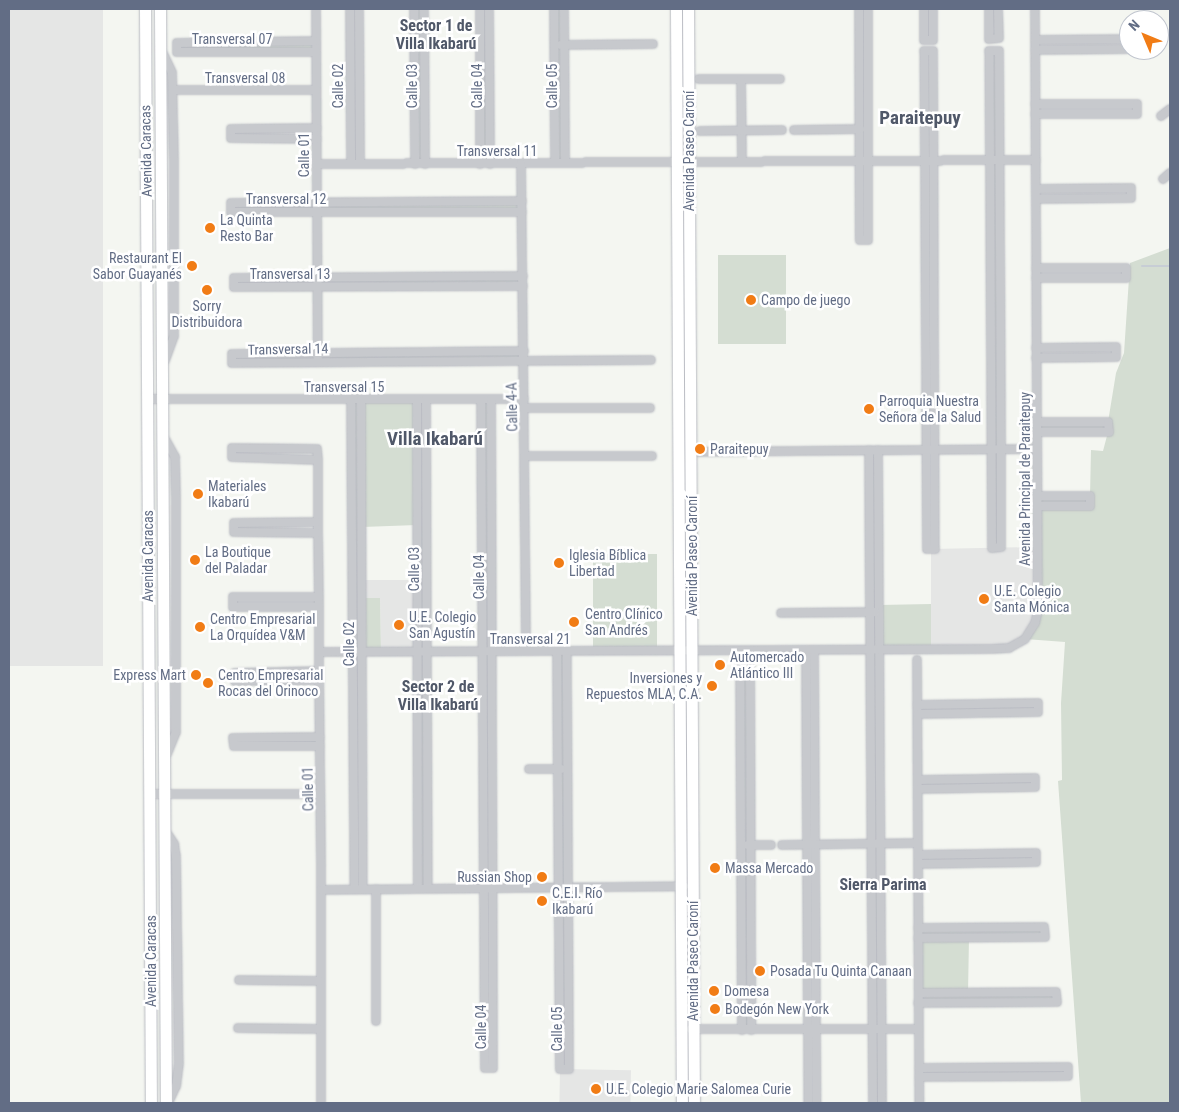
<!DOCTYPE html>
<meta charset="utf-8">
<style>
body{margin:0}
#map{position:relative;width:1179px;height:1112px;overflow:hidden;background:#f4f6f1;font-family:"Roboto Condensed",sans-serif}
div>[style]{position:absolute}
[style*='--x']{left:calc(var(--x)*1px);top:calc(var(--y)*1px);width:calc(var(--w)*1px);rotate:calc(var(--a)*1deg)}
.built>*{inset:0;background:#e5e6e5;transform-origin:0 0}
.green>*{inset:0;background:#d4ddd2;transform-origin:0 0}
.stream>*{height:2px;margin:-1px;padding:0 1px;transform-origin:1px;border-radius:1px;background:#c7cdd5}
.roads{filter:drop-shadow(0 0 1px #b9bbc2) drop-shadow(0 0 1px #b9bbc2)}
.street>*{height:8px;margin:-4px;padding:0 4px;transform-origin:4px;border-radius:4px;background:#c7c9cd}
.secondary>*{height:11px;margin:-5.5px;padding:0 5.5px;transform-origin:5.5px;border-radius:5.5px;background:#fff}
.dots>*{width:14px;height:14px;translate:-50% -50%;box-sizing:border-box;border:2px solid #fff;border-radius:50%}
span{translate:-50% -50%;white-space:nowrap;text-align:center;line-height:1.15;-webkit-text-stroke:5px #fff;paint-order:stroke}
.street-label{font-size:14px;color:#626d85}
.poi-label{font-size:14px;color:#626d85}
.left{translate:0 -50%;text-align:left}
.right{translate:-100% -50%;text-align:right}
.quarter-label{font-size:16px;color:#505869;font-weight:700}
.district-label{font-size:19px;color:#505869;font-weight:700}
.frame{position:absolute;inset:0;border:10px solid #626d85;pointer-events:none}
.north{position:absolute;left:1119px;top:10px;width:50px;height:50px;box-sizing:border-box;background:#fff;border:1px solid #c0c5ce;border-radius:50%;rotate:315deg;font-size:14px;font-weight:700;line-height:20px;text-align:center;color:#626d85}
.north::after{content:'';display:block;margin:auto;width:18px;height:22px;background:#f17c15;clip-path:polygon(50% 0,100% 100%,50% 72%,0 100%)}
</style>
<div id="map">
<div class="built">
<i style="left:9px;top:9px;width:94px;height:657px"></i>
<i style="clip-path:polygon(1038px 547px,1037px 618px,1015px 646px,931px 650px,931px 549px)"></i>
<i style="clip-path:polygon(362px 580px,417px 580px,417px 652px,381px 652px,380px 598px,362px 598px)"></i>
<i style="left:560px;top:1069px;width:71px;height:34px;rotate:1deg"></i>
</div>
<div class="green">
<i style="left:414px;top:9px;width:10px;height:155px"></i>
<i style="left:480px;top:9px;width:9px;height:155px"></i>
<i style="left:554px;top:9px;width:10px;height:154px"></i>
<i style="left:316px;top:42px;width:9px;height:139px;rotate:90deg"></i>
<i style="left:989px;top:51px;width:10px;height:497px"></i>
<i style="left:522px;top:202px;width:9px;height:291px;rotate:90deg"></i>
<i style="clip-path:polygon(1170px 248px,1170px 1103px,1081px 1103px,1058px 781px,1062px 780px,1061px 703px,1065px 642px,1025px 639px,1035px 623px,1037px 496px,1090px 496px,1091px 450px,1103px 451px,1108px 432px,1037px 432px,1037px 422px,1108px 422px,1116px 373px,1124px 353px,1130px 263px)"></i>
<i style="left:718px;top:255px;width:68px;height:89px"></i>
<i style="left:523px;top:276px;width:9px;height:289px;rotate:90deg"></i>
<i style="left:524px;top:351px;width:8px;height:292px;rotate:90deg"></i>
<i style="clip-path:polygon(426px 399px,428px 888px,419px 888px,417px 525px,362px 527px,362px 598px,380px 598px,381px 652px,362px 652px,363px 889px,354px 889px,351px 400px)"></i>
<i style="left:481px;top:399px;width:9px;height:669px"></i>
<i style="clip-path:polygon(869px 450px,878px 450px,879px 605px,931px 604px,931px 650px,880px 650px,882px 1103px,873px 1103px)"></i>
<i style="left:593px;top:554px;width:64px;height:97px"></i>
<i style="left:557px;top:651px;width:10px;height:418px"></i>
<i style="left:740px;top:651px;width:10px;height:379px"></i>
<i style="clip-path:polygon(1044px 927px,1045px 937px,969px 938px,968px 993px,1056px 992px,1057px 1002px,918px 1003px,918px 928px)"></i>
</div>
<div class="stream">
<i style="--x:1142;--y:266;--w:28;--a:0"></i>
</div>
<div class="roads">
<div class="street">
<i style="--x:316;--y:9;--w:348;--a:89.7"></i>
<i style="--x:350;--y:9;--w:155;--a:89.6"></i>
<i style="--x:359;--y:9;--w:155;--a:89.6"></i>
<i style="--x:414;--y:9;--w:155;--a:89.6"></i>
<i style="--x:424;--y:9;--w:155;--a:89.6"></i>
<i style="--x:480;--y:9;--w:155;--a:90"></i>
<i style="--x:489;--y:9;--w:155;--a:89.6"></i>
<i style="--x:554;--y:9;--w:154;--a:89.6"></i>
<i style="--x:564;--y:9;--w:154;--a:89.6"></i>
<i style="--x:859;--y:9;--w:231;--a:89.8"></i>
<i style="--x:860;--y:240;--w:8;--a:0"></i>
<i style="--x:868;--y:240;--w:231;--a:-90"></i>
<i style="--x:924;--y:9;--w:31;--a:90"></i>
<i style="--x:924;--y:40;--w:9;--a:0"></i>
<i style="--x:933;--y:40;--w:31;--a:-90"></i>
<i style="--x:989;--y:9;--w:30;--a:90"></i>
<i style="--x:989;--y:39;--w:10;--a:-6"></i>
<i style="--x:999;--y:38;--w:29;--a:-92"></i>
<i style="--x:1035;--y:40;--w:94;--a:-0.6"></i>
<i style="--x:316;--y:41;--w:139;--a:179.2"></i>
<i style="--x:177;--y:43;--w:9;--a:90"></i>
<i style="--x:177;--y:52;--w:139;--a:0"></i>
<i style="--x:561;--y:45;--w:92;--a:-0.6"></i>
<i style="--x:161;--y:49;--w:26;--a:65"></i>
<i style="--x:172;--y:73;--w:87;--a:88.7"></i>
<i style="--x:174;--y:160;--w:176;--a:90"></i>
<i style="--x:174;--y:336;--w:29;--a:110"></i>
<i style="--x:1035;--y:50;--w:94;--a:-0.6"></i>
<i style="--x:924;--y:51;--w:9;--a:0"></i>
<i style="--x:933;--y:51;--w:498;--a:89.8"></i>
<i style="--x:935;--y:549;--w:8;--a:180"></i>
<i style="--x:927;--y:549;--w:498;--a:-90.3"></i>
<i style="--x:989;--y:51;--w:10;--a:0"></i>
<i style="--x:999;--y:51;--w:392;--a:89.7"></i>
<i style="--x:1001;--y:443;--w:104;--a:90"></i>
<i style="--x:1001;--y:547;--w:9;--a:174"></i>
<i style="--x:992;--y:548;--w:497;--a:-90.3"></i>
<i style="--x:699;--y:79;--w:81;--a:0"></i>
<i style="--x:741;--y:79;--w:83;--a:89.3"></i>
<i style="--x:173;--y:90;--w:143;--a:0"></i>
<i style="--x:1035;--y:104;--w:102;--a:0"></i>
<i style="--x:1137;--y:104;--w:10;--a:90"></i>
<i style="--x:1137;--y:114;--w:102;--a:180"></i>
<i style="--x:1161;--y:116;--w:11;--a:-38"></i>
<i style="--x:317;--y:128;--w:86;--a:179.3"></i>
<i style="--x:231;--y:129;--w:9;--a:90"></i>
<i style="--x:231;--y:138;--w:86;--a:0.7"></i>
<i style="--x:794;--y:130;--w:66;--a:-0.9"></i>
<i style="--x:700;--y:131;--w:82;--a:-0.7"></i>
<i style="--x:317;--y:164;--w:719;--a:-0.32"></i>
<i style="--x:521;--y:164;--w:487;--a:89.4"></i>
<i style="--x:1163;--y:179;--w:9;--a:-41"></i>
<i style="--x:1036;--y:189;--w:95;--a:-0.6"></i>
<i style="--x:1131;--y:188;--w:10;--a:90"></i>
<i style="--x:1131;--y:198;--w:95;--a:179.4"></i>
<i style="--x:522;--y:201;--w:291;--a:179.6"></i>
<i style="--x:231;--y:203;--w:9;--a:90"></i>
<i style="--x:231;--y:212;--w:291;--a:0"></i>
<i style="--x:1036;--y:268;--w:90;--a:0"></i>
<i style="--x:1126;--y:268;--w:10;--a:90"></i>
<i style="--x:1126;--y:278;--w:90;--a:180"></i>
<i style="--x:523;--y:276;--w:289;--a:179.6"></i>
<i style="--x:234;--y:278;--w:9;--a:90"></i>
<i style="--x:234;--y:287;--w:289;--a:-0.2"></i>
<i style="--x:1036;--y:348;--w:80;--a:-0.7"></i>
<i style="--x:1116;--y:347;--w:10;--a:90"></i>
<i style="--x:1116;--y:357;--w:80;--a:179.3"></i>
<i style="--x:524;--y:351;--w:292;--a:179.4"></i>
<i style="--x:232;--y:354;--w:9;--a:90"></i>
<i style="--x:232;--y:363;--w:419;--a:-0.4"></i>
<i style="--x:148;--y:399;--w:376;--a:0"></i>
<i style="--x:417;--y:399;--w:489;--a:89.9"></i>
<i style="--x:426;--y:399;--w:489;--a:89.8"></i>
<i style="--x:481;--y:399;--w:669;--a:89.66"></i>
<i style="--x:485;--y:1068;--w:8;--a:0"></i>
<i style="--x:493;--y:1068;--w:669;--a:-90.17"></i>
<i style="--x:351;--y:400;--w:489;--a:89.6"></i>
<i style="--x:361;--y:400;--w:489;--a:89.8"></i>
<i style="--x:524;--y:408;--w:126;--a:0"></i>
<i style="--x:1037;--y:422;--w:71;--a:0"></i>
<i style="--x:1108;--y:422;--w:10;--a:84"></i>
<i style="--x:1109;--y:432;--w:72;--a:180"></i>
<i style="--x:164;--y:437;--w:23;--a:61"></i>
<i style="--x:175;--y:457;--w:40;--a:88.6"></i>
<i style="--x:176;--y:497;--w:235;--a:90"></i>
<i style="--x:176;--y:732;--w:27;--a:112"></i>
<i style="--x:869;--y:450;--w:653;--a:89.65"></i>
<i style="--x:878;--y:450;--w:653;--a:89.65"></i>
<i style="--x:691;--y:452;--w:346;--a:-0.5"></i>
<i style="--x:525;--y:456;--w:127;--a:0"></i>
<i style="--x:318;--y:460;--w:86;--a:-178"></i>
<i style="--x:232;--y:457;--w:9;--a:-90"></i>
<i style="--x:232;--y:448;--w:85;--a:0.7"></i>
<i style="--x:317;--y:449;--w:11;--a:85"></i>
<i style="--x:318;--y:460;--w:73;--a:90"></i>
<i style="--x:318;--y:533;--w:74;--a:89.2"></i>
<i style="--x:319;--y:607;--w:64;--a:90"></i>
<i style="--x:319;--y:671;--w:195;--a:89.4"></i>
<i style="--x:321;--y:866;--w:237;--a:90"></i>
<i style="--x:1037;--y:496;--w:53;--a:0"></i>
<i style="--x:1090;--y:496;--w:10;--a:90"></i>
<i style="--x:1090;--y:506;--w:53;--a:180"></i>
<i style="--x:318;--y:522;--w:84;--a:179.3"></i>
<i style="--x:234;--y:523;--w:9;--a:90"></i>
<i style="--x:234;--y:532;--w:84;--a:0.7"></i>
<i style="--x:319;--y:597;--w:86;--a:180"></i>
<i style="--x:233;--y:597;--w:10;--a:90"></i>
<i style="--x:233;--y:607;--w:86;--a:0"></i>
<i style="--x:781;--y:613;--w:94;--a:-0.6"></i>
<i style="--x:814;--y:650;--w:453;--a:89.7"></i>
<i style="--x:557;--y:651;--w:418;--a:89.6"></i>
<i style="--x:560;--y:1069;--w:9;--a:0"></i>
<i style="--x:569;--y:1069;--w:418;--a:-90.3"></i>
<i style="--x:740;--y:651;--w:379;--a:89.7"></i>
<i style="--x:750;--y:651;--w:379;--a:89.8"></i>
<i style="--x:806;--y:651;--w:452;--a:89.7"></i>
<i style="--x:319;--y:652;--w:673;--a:-0.26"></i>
<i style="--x:992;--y:649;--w:17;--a:-3"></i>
<i style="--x:1009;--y:648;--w:18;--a:-29"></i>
<i style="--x:1025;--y:639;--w:19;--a:-58"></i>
<i style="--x:1035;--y:623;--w:12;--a:-76"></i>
<i style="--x:1038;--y:611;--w:602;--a:-90.29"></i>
<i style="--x:917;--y:660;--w:443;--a:89.7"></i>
<i style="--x:319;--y:671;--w:84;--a:178.6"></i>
<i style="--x:235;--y:673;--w:8;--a:90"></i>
<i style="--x:235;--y:681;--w:84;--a:-0.7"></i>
<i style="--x:917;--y:705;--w:121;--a:-0.9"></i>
<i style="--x:1038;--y:703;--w:9;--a:90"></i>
<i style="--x:1038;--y:712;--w:120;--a:179"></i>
<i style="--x:320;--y:737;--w:87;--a:179.3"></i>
<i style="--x:233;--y:738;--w:8;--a:83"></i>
<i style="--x:234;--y:746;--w:86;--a:0"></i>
<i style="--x:529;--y:769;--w:32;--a:0"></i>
<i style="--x:918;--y:780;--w:117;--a:-1"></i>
<i style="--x:1035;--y:778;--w:9;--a:90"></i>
<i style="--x:1035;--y:787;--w:117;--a:179"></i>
<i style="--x:151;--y:794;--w:169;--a:0"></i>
<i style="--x:165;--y:830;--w:17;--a:57"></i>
<i style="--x:174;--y:844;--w:12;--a:81"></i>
<i style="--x:176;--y:856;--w:207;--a:89.2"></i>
<i style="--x:179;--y:1063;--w:23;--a:97"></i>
<i style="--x:176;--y:1086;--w:19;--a:115"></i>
<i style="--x:748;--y:845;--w:23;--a:0"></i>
<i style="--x:782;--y:845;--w:136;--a:-0.8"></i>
<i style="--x:918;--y:855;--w:118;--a:-1"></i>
<i style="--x:1036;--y:853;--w:9;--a:90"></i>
<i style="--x:1036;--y:862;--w:118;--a:179"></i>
<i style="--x:376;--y:889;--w:132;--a:90"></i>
<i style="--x:321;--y:890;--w:363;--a:-0.6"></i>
<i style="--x:918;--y:928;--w:126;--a:-0.5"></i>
<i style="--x:1044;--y:927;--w:10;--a:84"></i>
<i style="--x:1045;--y:937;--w:127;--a:179.5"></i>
<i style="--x:239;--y:980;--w:82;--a:0.7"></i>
<i style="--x:918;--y:1003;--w:139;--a:-0.4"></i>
<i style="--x:1057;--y:1002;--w:10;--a:-96"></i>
<i style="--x:1056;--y:992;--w:137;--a:179.6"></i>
<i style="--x:238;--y:1028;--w:82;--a:0.7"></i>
<i style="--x:691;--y:1029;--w:228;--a:0"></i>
<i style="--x:919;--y:1068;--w:149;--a:-0.4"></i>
<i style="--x:1068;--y:1067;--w:9;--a:90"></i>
<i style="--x:1068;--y:1076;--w:149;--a:179.6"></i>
</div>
<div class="secondary">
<i style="--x:145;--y:9;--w:1094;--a:89.69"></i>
<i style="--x:160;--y:9;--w:1094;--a:89.69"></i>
<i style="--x:676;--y:9;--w:1094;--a:89.69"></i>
<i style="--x:688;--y:9;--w:1094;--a:89.69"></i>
</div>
</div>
<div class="dots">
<i style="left:210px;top:228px;background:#f17c15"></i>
<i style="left:192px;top:266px;background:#f17c15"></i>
<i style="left:207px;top:290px;background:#f17c15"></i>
<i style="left:751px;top:300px;background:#f17c15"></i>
<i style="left:869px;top:409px;background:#f17c15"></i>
<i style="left:700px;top:449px;background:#f17c15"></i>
<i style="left:198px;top:494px;background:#f17c15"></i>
<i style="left:195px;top:560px;background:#f17c15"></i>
<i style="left:559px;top:563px;background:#f17c15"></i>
<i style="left:984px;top:599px;background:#f17c15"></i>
<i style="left:574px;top:622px;background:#f17c15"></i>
<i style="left:399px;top:625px;background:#f17c15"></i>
<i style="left:200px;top:627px;background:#f17c15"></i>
<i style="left:720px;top:665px;background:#f17c15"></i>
<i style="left:196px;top:675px;background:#f17c15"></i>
<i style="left:208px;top:683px;background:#f17c15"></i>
<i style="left:712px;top:686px;background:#f17c15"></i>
<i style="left:715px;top:868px;background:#f17c15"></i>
<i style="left:542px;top:877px;background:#f17c15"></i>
<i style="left:542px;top:901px;background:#f17c15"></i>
<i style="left:760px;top:971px;background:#f17c15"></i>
<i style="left:714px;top:991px;background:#f17c15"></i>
<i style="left:715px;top:1009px;background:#f17c15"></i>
<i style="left:596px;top:1089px;background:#f17c15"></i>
</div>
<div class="street-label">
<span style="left:232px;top:39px">Transversal 07</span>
<span style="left:245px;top:78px">Transversal 08</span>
<span style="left:338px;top:86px;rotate:-90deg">Calle 02</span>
<span style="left:412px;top:86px;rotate:-90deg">Calle 03</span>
<span style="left:477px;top:86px;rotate:-90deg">Calle 04</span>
<span style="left:552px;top:86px;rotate:-90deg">Calle 05</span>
<span style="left:146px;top:151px;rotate:-91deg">Avenida Caracas</span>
<span style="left:497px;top:151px">Transversal 11</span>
<span style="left:689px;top:151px;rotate:-90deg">Avenida Paseo Caroní</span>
<span style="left:304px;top:155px;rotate:-90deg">Calle 01</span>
<span style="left:286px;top:199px">Transversal 12</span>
<span style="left:290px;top:274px">Transversal 13</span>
<span style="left:288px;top:349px;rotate:-1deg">Transversal 14</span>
<span style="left:344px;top:387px">Transversal 15</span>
<span style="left:512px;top:407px;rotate:-91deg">Calle 4-A</span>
<span style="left:1025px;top:479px;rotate:-90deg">Avenida Principal de Paraitepuy</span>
<span style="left:148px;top:556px;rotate:-90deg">Avenida Caracas</span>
<span style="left:692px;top:556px;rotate:-90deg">Avenida Paseo Caroní</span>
<span style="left:414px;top:569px;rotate:-90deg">Calle 03</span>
<span style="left:479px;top:577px;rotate:-90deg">Calle 04</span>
<span style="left:530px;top:639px">Transversal 21</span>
<span style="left:349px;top:644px;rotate:-90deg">Calle 02</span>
<span style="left:308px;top:789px;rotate:-91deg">Calle 01</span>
<span style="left:151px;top:961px;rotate:-90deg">Avenida Caracas</span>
<span style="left:693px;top:961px;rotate:-90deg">Avenida Paseo Caroní</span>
<span style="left:481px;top:1027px;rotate:-90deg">Calle 04</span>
<span style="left:557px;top:1029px;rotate:-90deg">Calle 05</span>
</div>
<div class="poi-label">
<span class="left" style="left:220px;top:228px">La Quinta<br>Resto Bar</span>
<span class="right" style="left:182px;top:266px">Restaurant El<br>Sabor Guayanés</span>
<span class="left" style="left:761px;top:300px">Campo de juego</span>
<span style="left:207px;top:314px">Sorry<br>Distribuidora</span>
<span class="left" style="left:879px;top:409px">Parroquia Nuestra<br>Señora de la Salud</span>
<span class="left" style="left:710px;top:449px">Paraitepuy</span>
<span class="left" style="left:208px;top:494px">Materiales<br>Ikabarú</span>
<span class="left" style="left:205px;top:560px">La Boutique<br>del Paladar</span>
<span class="left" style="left:569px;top:563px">Iglesia Bíblica<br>Libertad</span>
<span class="left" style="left:994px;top:599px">U.E. Colegio<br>Santa Mónica</span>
<span class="left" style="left:585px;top:622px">Centro Clínico<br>San Andrés</span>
<span class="left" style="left:409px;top:625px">U.E. Colegio<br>San Agustín</span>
<span class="left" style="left:210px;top:627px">Centro Empresarial<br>La Orquídea V&amp;M</span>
<span class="left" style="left:730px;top:665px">Automercado<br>Atlántico III</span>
<span class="right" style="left:186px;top:675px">Express Mart</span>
<span class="left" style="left:218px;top:683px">Centro Empresarial<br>Rocas del Orinoco</span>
<span class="right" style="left:702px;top:686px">Inversiones y<br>Repuestos MLA, C.A.</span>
<span class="left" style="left:725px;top:868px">Massa Mercado</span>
<span class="right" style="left:532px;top:877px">Russian Shop</span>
<span class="left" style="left:552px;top:901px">C.E.I. Río<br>Ikabarú</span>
<span class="left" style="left:770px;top:971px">Posada Tu Quinta Canaan</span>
<span class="left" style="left:724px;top:991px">Domesa</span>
<span class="left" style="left:725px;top:1009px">Bodegón New York</span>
<span class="left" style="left:606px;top:1089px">U.E. Colegio Marie Salomea Curie</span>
</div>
<div class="quarter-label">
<span style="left:436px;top:35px">Sector 1 de<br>Villa Ikabarú</span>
<span style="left:438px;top:696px">Sector 2 de<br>Villa Ikabarú</span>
<span style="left:883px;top:885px">Sierra Parima</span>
</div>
<div class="district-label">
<span style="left:920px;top:118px">Paraitepuy</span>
<span style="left:435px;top:439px">Villa Ikabarú</span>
</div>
<div class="frame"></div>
<div class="north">N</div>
</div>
